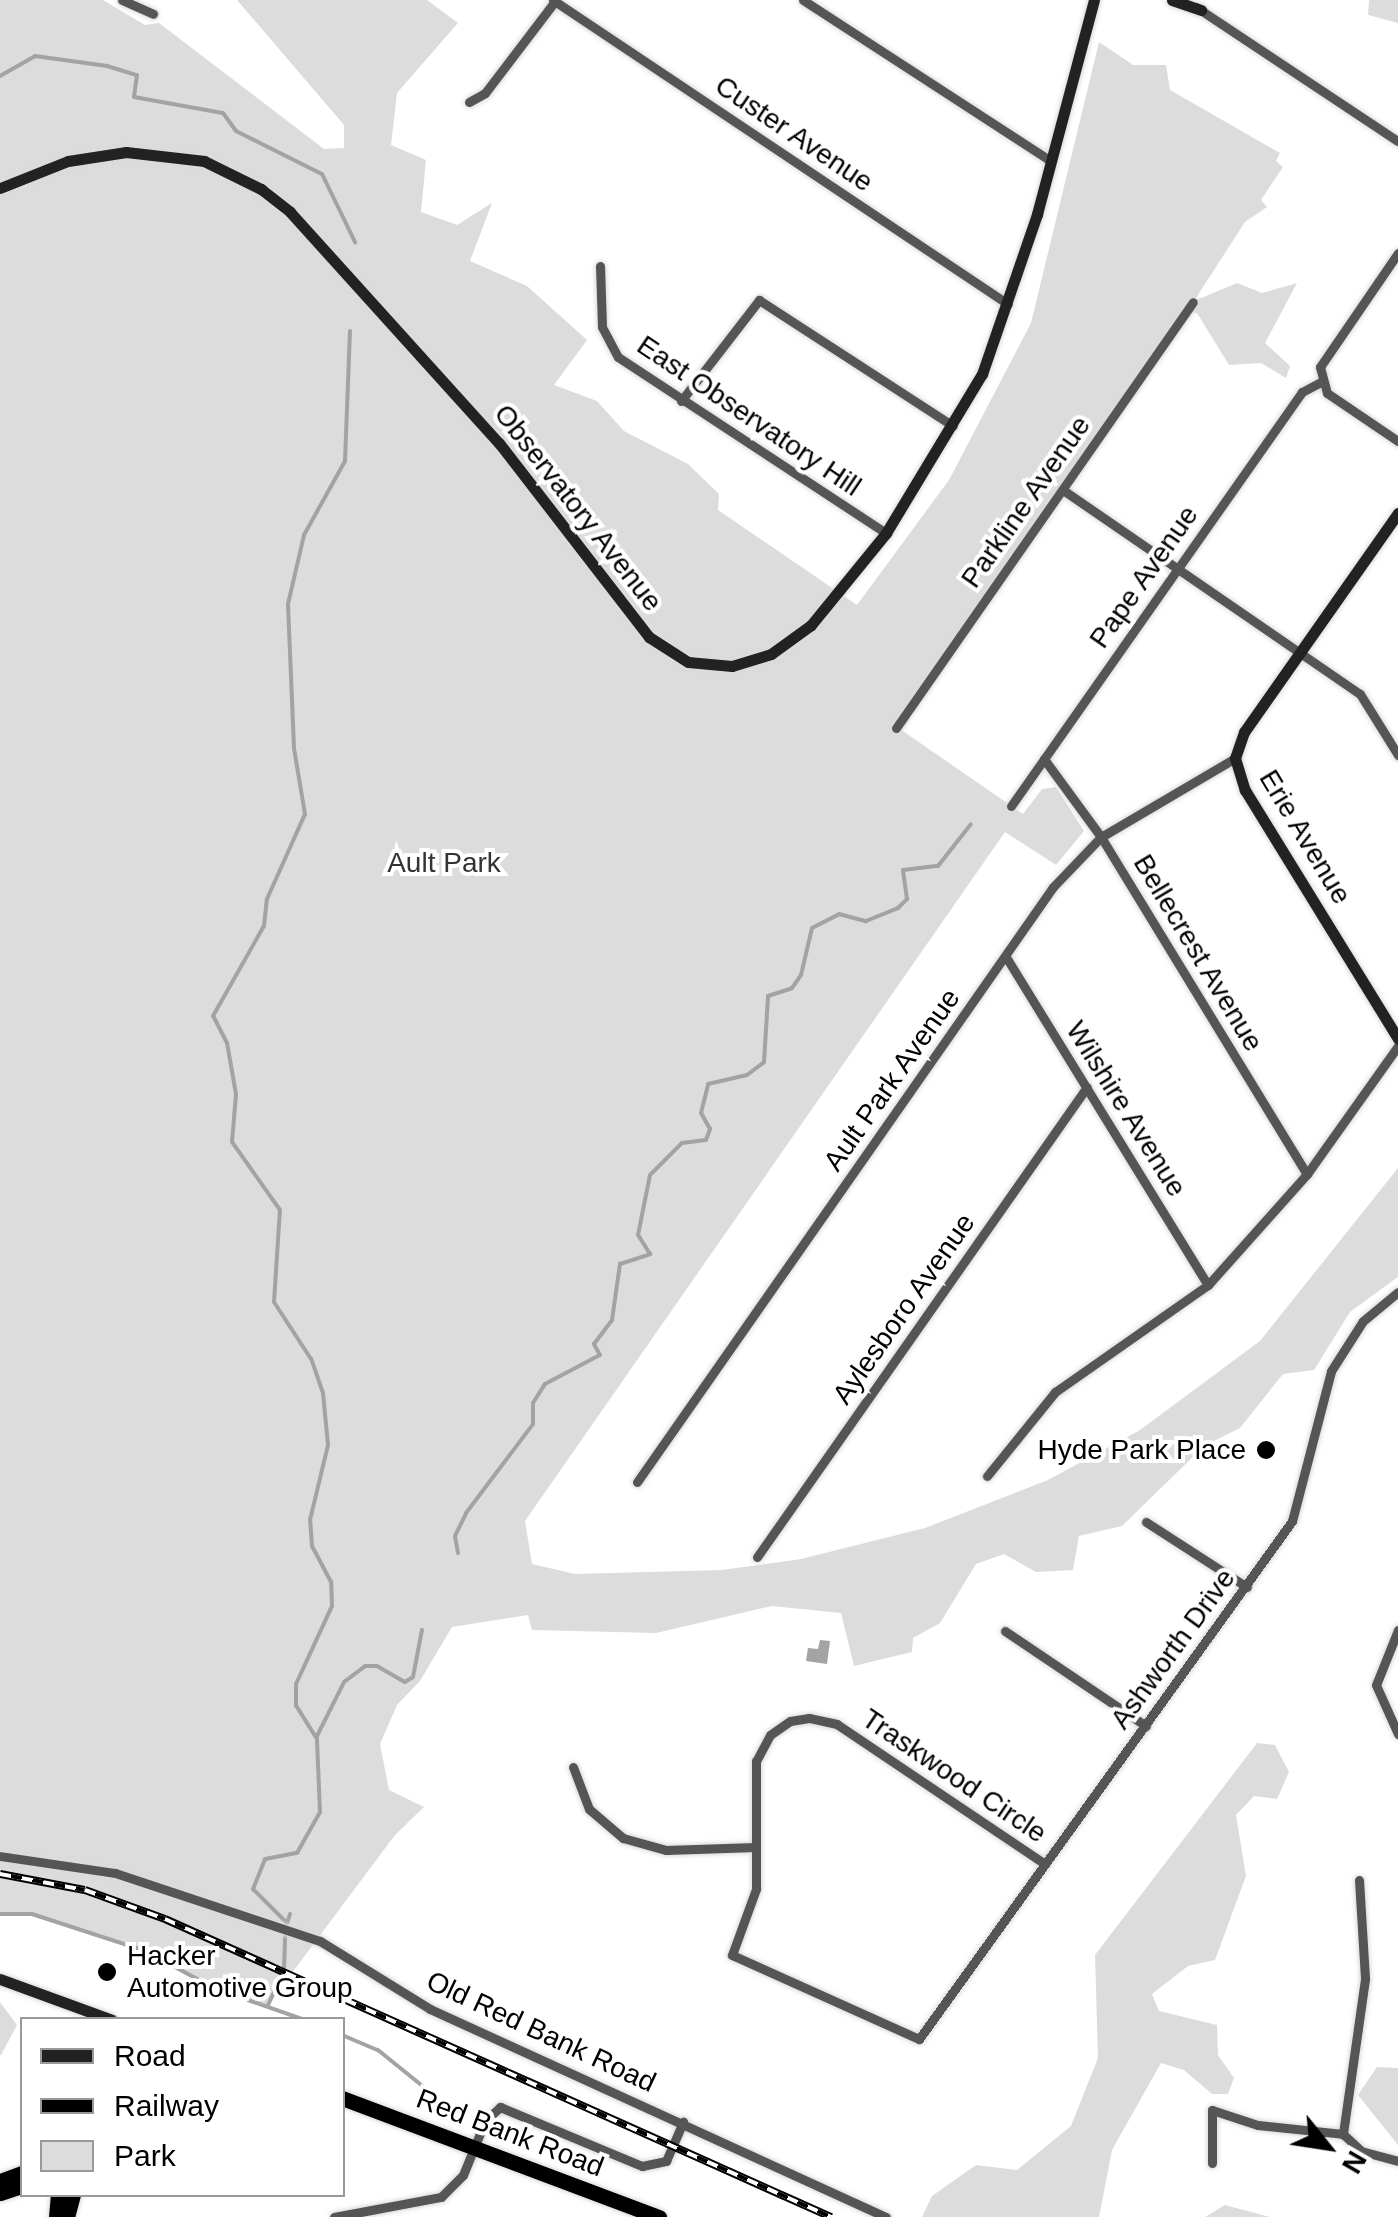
<!DOCTYPE html>
<style>
body{margin:0}
#map{position:relative;width:1398px;height:2217px;overflow:hidden;background:#fff;font-family:Arial,sans-serif}
div>[style]{position:absolute}
[style*='--x']{left:calc(var(--x)*1px);top:calc(var(--y)*1px);width:calc(var(--w)*1px);rotate:calc(var(--a)*1deg)}
.green>*{inset:0;background:#dcdcdc}
.water>*{inset:0;background:#a3a3a3}
.stream>*{height:4px;margin:-2px;padding:0 2px;transform-origin:2px;border-radius:2px;background:#a3a3a3}
.roads{filter:drop-shadow(0 0 2px #dbdbdb) drop-shadow(0 0 2px #dbdbdb)}
.street>*{height:9px;margin:-4.5px;padding:0 4.5px;transform-origin:4.5px;border-radius:4.5px;background:#555}
.secondary>*{height:11px;margin:-5.5px;padding:0 5.5px;transform-origin:5.5px;border-radius:5.5px;background:#222}
.highway>*{height:15px;margin:-7.5px;padding:0 7.5px;transform-origin:7.5px;border-radius:7.5px;background:#000}
.rail>*{height:8px;margin-top:-4px;transform-origin:0;background:repeating-linear-gradient(90deg,#fff 0 11px,#000 0 22px);box-sizing:border-box;border-block:2px solid #000}
.dots>*{width:28px;height:28px;translate:-50% -50%;box-sizing:border-box;border:5px solid #fff;border-radius:50%}
span{translate:-50% -50%;white-space:nowrap;text-align:center;line-height:1.15;-webkit-text-stroke:8px #fff;paint-order:stroke}
.street-label{font-size:28px;color:#000}
.park-label{font-size:28px;color:#333}
.poi-label{font-size:28px;color:#000}
.right{translate:-100% -50%;text-align:right}
.left{translate:0 -50%;text-align:left}
.legend{position:absolute;left:20px;top:2017px;width:325px;height:180px;box-sizing:border-box;background:#fff;border:2px solid #999;margin:0;padding:12px 18px;list-style:none;font-size:30px;color:#000}
.legend li{display:flex;align-items:center;gap:20px;height:50px}
.legend b{width:50px;border:2px solid #999}
.north{position:absolute;left:1278px;top:2097px;width:100px;height:100px;-webkit-text-stroke:8px #fff;paint-order:stroke;rotate:120deg;font-size:28px;font-weight:700;line-height:40px;text-align:center;color:#000}
.north::after{content:'';display:block;margin:auto;width:35px;height:45px;background:#000;clip-path:polygon(50% 0,100% 100%,50% 72%,0 100%)}
</style>
<div id="map">
<div class="green">
<i style="clip-path:polygon(0 0,103px 0,145px 25px,159px 23px,324px 149px,344px 148px,344px 125px,237px 0,427px 0,458px 23px,397px 93px,391px 145px,426px 160px,421px 212px,457px 225px,492px 203px,470px 261px,527px 286px,587px 340px,554px 385px,597px 401px,624px 431px,688px 464px,719px 494px,718px 510px,857px 605px,949px 480px,1031px 323px,1099px 42px,1133px 65px,1166px 65px,1170px 90px,1280px 153px,1276px 161px,1283px 167px,1261px 200px,1267px 207px,1245px 222px,1194px 301px,1237px 283px,1262px 293px,1297px 283px,1265px 343px,1290px 366px,1286px 378px,1261px 363px,1229px 365px,1197px 313px,1187px 311px,897px 727px,1023px 814px,1042px 789px,1056px 787px,1084px 831px,1056px 865px,1005px 832px,525px 1521px,532px 1564px,575px 1574px,722px 1570px,801px 1559px,925px 1528px,1048px 1480px,1140px 1430px,1260px 1341px,1398px 1168px,1398px 1277px,1350px 1312px,1314px 1370px,1283px 1374px,1240px 1428px,1204px 1446px,1122px 1526px,1079px 1536px,1073px 1570px,1036px 1572px,1004px 1554px,976px 1564px,940px 1623px,913px 1638px,912px 1652px,854px 1666px,841px 1613px,772px 1606px,656px 1633px,532px 1630px,528px 1615px,452px 1627px,420px 1681px,397px 1705px,380px 1744px,389px 1790px,424px 1807px,395px 1835px,268px 2005px,216px 1989px,145px 1951px,32px 1914px,0 1914px)"></i>
<i style="clip-path:polygon(1369px 0,1398px 0,1398px 23px,1368px 15px)"></i>
<i style="clip-path:polygon(1257px 1743px,1275px 1745px,1289px 1772px,1277px 1799px,1254px 1796px,1236px 1815px,1246px 1876px,1215px 1960px,1188px 1966px,1152px 1994px,1159px 2011px,1217px 2025px,1218px 2055px,1234px 2078px,1228px 2094px,1212px 2094px,1184px 2070px,1161px 2063px,1112px 2150px,1099px 2217px,922px 2217px,932px 2196px,976px 2165px,1017px 2170px,1071px 2126px,1098px 2058px,1095px 1955px)"></i>
<i style="clip-path:polygon(0 2002px,17px 2025px,1px 2055px,0 2055px)"></i>
<i style="clip-path:polygon(1377px 2067px,1398px 2068px,1398px 2145px,1358px 2095px)"></i>
<i style="clip-path:polygon(1225px 2205px,1270px 2217px,1205px 2217px)"></i>
</div>
<div class="water">
<i style="clip-path:polygon(820px 1640px,830px 1641px,827px 1664px,806px 1661px,808px 1648px,818px 1649px)"></i>
</div>
<div class="stream">
<i style="--x:0;--y:76;--w:40;--a:-29.7"></i>
<i style="--x:35;--y:56;--w:73;--a:7.9"></i>
<i style="--x:107;--y:66;--w:31;--a:17"></i>
<i style="--x:137;--y:75;--w:22;--a:98"></i>
<i style="--x:134;--y:97;--w:90;--a:10.2"></i>
<i style="--x:223;--y:113;--w:22;--a:54"></i>
<i style="--x:236;--y:131;--w:96;--a:26.6"></i>
<i style="--x:322;--y:174;--w:76;--a:64.1"></i>
<i style="--x:458;--y:1553;--w:17;--a:-100"></i>
<i style="--x:455;--y:1536;--w:25;--a:-64"></i>
<i style="--x:466;--y:1513;--w:111;--a:-53"></i>
<i style="--x:533;--y:1424;--w:21;--a:-90"></i>
<i style="--x:533;--y:1403;--w:22;--a:-58"></i>
<i style="--x:545;--y:1384;--w:62;--a:-27.8"></i>
<i style="--x:600;--y:1355;--w:13;--a:-119"></i>
<i style="--x:594;--y:1344;--w:30;--a:-53"></i>
<i style="--x:612;--y:1320;--w:57;--a:-81.9"></i>
<i style="--x:620;--y:1264;--w:32;--a:-18"></i>
<i style="--x:650;--y:1254;--w:22;--a:-122"></i>
<i style="--x:638;--y:1235;--w:61;--a:-78.7"></i>
<i style="--x:650;--y:1175;--w:45;--a:-45"></i>
<i style="--x:682;--y:1143;--w:24;--a:-7"></i>
<i style="--x:706;--y:1140;--w:12;--a:-70"></i>
<i style="--x:710;--y:1129;--w:18;--a:-119"></i>
<i style="--x:701;--y:1113;--w:30;--a:-76"></i>
<i style="--x:708;--y:1084;--w:40;--a:-13"></i>
<i style="--x:747;--y:1075;--w:21;--a:-37"></i>
<i style="--x:764;--y:1062;--w:66;--a:-86.5"></i>
<i style="--x:768;--y:996;--w:25;--a:-18"></i>
<i style="--x:792;--y:988;--w:16;--a:-55"></i>
<i style="--x:801;--y:975;--w:48;--a:-76.8"></i>
<i style="--x:812;--y:928;--w:30;--a:-27"></i>
<i style="--x:839;--y:914;--w:28;--a:15"></i>
<i style="--x:866;--y:921;--w:35;--a:-22"></i>
<i style="--x:898;--y:908;--w:13;--a:-45"></i>
<i style="--x:907;--y:899;--w:29;--a:-98"></i>
<i style="--x:903;--y:870;--w:35;--a:-7"></i>
<i style="--x:938;--y:866;--w:53;--a:-51.8"></i>
<i style="--x:317;--y:1736;--w:60;--a:-63.4"></i>
<i style="--x:344;--y:1682;--w:26;--a:-37"></i>
<i style="--x:365;--y:1666;--w:12;--a:0"></i>
<i style="--x:377;--y:1666;--w:32;--a:30"></i>
<i style="--x:405;--y:1682;--w:9;--a:-32"></i>
<i style="--x:413;--y:1677;--w:48;--a:-79.2"></i>
<i style="--x:0;--y:1914;--w:32;--a:0"></i>
<i style="--x:32;--y:1914;--w:119;--a:18.1"></i>
<i style="--x:145;--y:1951;--w:81;--a:28.2"></i>
<i style="--x:216;--y:1989;--w:94;--a:19.2"></i>
<i style="--x:290;--y:1914;--w:9;--a:108"></i>
<i style="--x:287;--y:1923;--w:48;--a:-135"></i>
<i style="--x:253;--y:1889;--w:32;--a:-68"></i>
<i style="--x:265;--y:1859;--w:33;--a:-11"></i>
<i style="--x:297;--y:1853;--w:47;--a:-60.7"></i>
<i style="--x:320;--y:1812;--w:73;--a:-92.4"></i>
<i style="--x:317;--y:1739;--w:40;--a:-122"></i>
<i style="--x:296;--y:1705;--w:21;--a:-90"></i>
<i style="--x:296;--y:1684;--w:86;--a:-65.2"></i>
<i style="--x:332;--y:1606;--w:24;--a:-92"></i>
<i style="--x:331;--y:1582;--w:41;--a:-117.8"></i>
<i style="--x:312;--y:1546;--w:26;--a:-94"></i>
<i style="--x:310;--y:1520;--w:77;--a:-76.5"></i>
<i style="--x:328;--y:1445;--w:52;--a:-95.5"></i>
<i style="--x:323;--y:1393;--w:36;--a:-109"></i>
<i style="--x:311;--y:1359;--w:68;--a:-123"></i>
<i style="--x:274;--y:1302;--w:92;--a:-86.3"></i>
<i style="--x:280;--y:1210;--w:83;--a:-125.2"></i>
<i style="--x:232;--y:1142;--w:48;--a:-85.2"></i>
<i style="--x:236;--y:1094;--w:52;--a:-100"></i>
<i style="--x:227;--y:1043;--w:30;--a:-117"></i>
<i style="--x:213;--y:1016;--w:103;--a:-60.5"></i>
<i style="--x:264;--y:926;--w:27;--a:-84"></i>
<i style="--x:267;--y:899;--w:93;--a:-65.9"></i>
<i style="--x:305;--y:814;--w:67;--a:-99.5"></i>
<i style="--x:294;--y:748;--w:144;--a:-92.4"></i>
<i style="--x:288;--y:604;--w:71;--a:-76.9"></i>
<i style="--x:304;--y:535;--w:85;--a:-61"></i>
<i style="--x:345;--y:461;--w:130;--a:-87.8"></i>
<i style="--x:284;--y:1969;--w:32;--a:-88"></i>
<i style="--x:268;--y:2005;--w:23;--a:-65"></i>
<i style="--x:342;--y:2035;--w:39;--a:23"></i>
<i style="--x:378;--y:2050;--w:60;--a:39"></i>
</div>
<div class="roads">
<div class="street">
<i style="--x:122;--y:0;--w:34;--a:24"></i>
<i style="--x:553;--y:0;--w:547;--a:33.75"></i>
<i style="--x:803;--y:0;--w:296;--a:33"></i>
<i style="--x:1196;--y:7;--w:242;--a:33.6"></i>
<i style="--x:469;--y:102;--w:18;--a:-29"></i>
<i style="--x:485;--y:93;--w:116;--a:-52.7"></i>
<i style="--x:1398;--y:253;--w:138;--a:124.4"></i>
<i style="--x:1320;--y:367;--w:27;--a:75"></i>
<i style="--x:1327;--y:393;--w:86;--a:34.1"></i>
<i style="--x:600;--y:266;--w:61;--a:88.1"></i>
<i style="--x:602;--y:327;--w:34;--a:62"></i>
<i style="--x:618;--y:357;--w:321;--a:33.3"></i>
<i style="--x:681;--y:401;--w:128;--a:-52.3"></i>
<i style="--x:759;--y:300;--w:231;--a:33"></i>
<i style="--x:1063;--y:490;--w:360;--a:34.5"></i>
<i style="--x:1360;--y:694;--w:72;--a:58.1"></i>
<i style="--x:896;--y:728;--w:519;--a:-55.12"></i>
<i style="--x:1044;--y:759;--w:97;--a:53.8"></i>
<i style="--x:1101;--y:837;--w:395;--a:58.6"></i>
<i style="--x:1011;--y:806;--w:506;--a:-54.9"></i>
<i style="--x:1302;--y:392;--w:21;--a:-28"></i>
<i style="--x:1006;--y:957;--w:385;--a:58.4"></i>
<i style="--x:987;--y:1476;--w:108;--a:-51"></i>
<i style="--x:1055;--y:1392;--w:187;--a:-35"></i>
<i style="--x:1208;--y:1285;--w:149;--a:-48.3"></i>
<i style="--x:1307;--y:1174;--w:157;--a:-54.6"></i>
<i style="--x:637;--y:1482;--w:726;--a:-55.04"></i>
<i style="--x:1053;--y:887;--w:69;--a:-46.2"></i>
<i style="--x:1101;--y:837;--w:156;--a:-30.5"></i>
<i style="--x:1146;--y:1522;--w:120;--a:32.8"></i>
<i style="--x:757;--y:1557;--w:574;--a:-54.93"></i>
<i style="--x:1398;--y:1630;--w:59;--a:111.8"></i>
<i style="--x:1376;--y:1685;--w:54;--a:65.8"></i>
<i style="--x:1005;--y:1631;--w:170;--a:34"></i>
<i style="--x:573;--y:1767;--w:45;--a:69.1"></i>
<i style="--x:589;--y:1809;--w:45;--a:40.5"></i>
<i style="--x:623;--y:1838;--w:45;--a:15.6"></i>
<i style="--x:666;--y:1850;--w:90;--a:-1.9"></i>
<i style="--x:0;--y:1856;--w:116;--a:8.4"></i>
<i style="--x:115;--y:1873;--w:216;--a:18.4"></i>
<i style="--x:320;--y:1941;--w:129;--a:31.7"></i>
<i style="--x:430;--y:2009;--w:501;--a:24.52"></i>
<i style="--x:1045;--y:1864;--w:251;--a:-146.1"></i>
<i style="--x:837;--y:1724;--w:29;--a:-168"></i>
<i style="--x:809;--y:1718;--w:19;--a:171"></i>
<i style="--x:790;--y:1721;--w:24;--a:145"></i>
<i style="--x:770;--y:1735;--w:30;--a:118"></i>
<i style="--x:756;--y:1761;--w:128;--a:90"></i>
<i style="--x:756;--y:1889;--w:70;--a:110"></i>
<i style="--x:732;--y:1955;--w:205;--a:24.2"></i>
<i style="--x:919;--y:2039;--w:638;--a:-54.24"></i>
<i style="--x:1292;--y:1521;--w:155;--a:-75.4"></i>
<i style="--x:1331;--y:1371;--w:59;--a:-57.4"></i>
<i style="--x:1363;--y:1321;--w:45;--a:-39.6"></i>
<i style="--x:1359;--y:1880;--w:99;--a:86.5"></i>
<i style="--x:1365;--y:1979;--w:157;--a:98.1"></i>
<i style="--x:1343;--y:2134;--w:25;--a:43"></i>
<i style="--x:1361;--y:2151;--w:38;--a:15"></i>
<i style="--x:1212;--y:2163;--w:53;--a:-90"></i>
<i style="--x:1212;--y:2110;--w:48;--a:18.1"></i>
<i style="--x:1258;--y:2125;--w:85;--a:6"></i>
<i style="--x:334;--y:2217;--w:109;--a:-10.6"></i>
<i style="--x:441;--y:2197;--w:31;--a:-45"></i>
<i style="--x:463;--y:2175;--w:58;--a:-67.8"></i>
<i style="--x:485;--y:2121;--w:21;--a:-43"></i>
<i style="--x:500;--y:2107;--w:154;--a:22.6"></i>
<i style="--x:642;--y:2166;--w:25;--a:-12"></i>
<i style="--x:666;--y:2161;--w:43;--a:-66.4"></i>
</div>
<div class="secondary">
<i style="--x:1172;--y:0;--w:31;--a:19"></i>
<i style="--x:0;--y:188;--w:73;--a:-21.7"></i>
<i style="--x:68;--y:161;--w:59;--a:-8.8"></i>
<i style="--x:126;--y:152;--w:79;--a:6.6"></i>
<i style="--x:204;--y:161;--w:64;--a:26.2"></i>
<i style="--x:261;--y:189;--w:37;--a:38"></i>
<i style="--x:290;--y:212;--w:312;--a:47.9"></i>
<i style="--x:499;--y:443;--w:245;--a:52.3"></i>
<i style="--x:649;--y:637;--w:46;--a:32.7"></i>
<i style="--x:688;--y:662;--w:44;--a:5.2"></i>
<i style="--x:732;--y:666;--w:41;--a:-17.1"></i>
<i style="--x:771;--y:654;--w:49;--a:-35.9"></i>
<i style="--x:811;--y:625;--w:119;--a:-50.8"></i>
<i style="--x:886;--y:533;--w:186;--a:-58.9"></i>
<i style="--x:982;--y:374;--w:169;--a:-71"></i>
<i style="--x:1037;--y:214;--w:221;--a:-75.1"></i>
<i style="--x:1398;--y:513;--w:268;--a:125.1"></i>
<i style="--x:1244;--y:732;--w:28;--a:109"></i>
<i style="--x:1235;--y:758;--w:34;--a:73"></i>
<i style="--x:1245;--y:790;--w:292;--a:58.4"></i>
<i style="--x:0;--y:1979;--w:119;--a:20.1"></i>
</div>
<div class="highway">
<i style="--x:342;--y:2098;--w:339;--a:20.6"></i>
<i style="--x:0;--y:2181;--w:23;--a:-20"></i>
<i style="--x:0;--y:2193;--w:23;--a:-18"></i>
<i style="--x:56;--y:2217;--w:23;--a:-85"></i>
<i style="--x:67;--y:2217;--w:24;--a:-75"></i>
</div>
</div>
<div class="rail">
<i style="--x:0;--y:1874;--w:86;--a:10.7"></i>
<i style="--x:85;--y:1890;--w:85;--a:19.9"></i>
<i style="--x:165;--y:1919;--w:730;--a:24.11"></i>
</div>
<div class="dots">
<i style="left:1266px;top:1450px;background:#000"></i>
<i style="left:107px;top:1972px;background:#000"></i>
</div>
<div class="street-label">
<span style="left:794px;top:134px;rotate:34deg">Custer Avenue</span>
<span style="left:749px;top:416px;rotate:34deg">East Observatory Hill</span>
<span style="left:1026px;top:502px;rotate:-55deg">Parkline Avenue</span>
<span style="left:578px;top:508px;rotate:52deg">Observatory Avenue</span>
<span style="left:1144px;top:577px;rotate:-55deg">Pape Avenue</span>
<span style="left:1305px;top:837px;rotate:59deg">Erie Avenue</span>
<span style="left:1198px;top:953px;rotate:59deg">Bellecrest Avenue</span>
<span style="left:892px;top:1080px;rotate:-55deg">Ault Park Avenue</span>
<span style="left:1126px;top:1109px;rotate:58deg">Wilshire Avenue</span>
<span style="left:904px;top:1309px;rotate:-55deg">Aylesboro Avenue</span>
<span style="left:1173px;top:1649px;rotate:-54deg">Ashworth Drive</span>
<span style="left:954px;top:1776px;rotate:34deg">Traskwood Circle</span>
<span style="left:541px;top:2032px;rotate:25deg">Old Red Bank Road</span>
<span style="left:510px;top:2133px;rotate:21deg">Red Bank Road</span>
</div>
<div class="park-label">
<span style="left:444px;top:863px">Ault Park</span>
</div>
<div class="poi-label">
<span class="right" style="left:1246px;top:1450px">Hyde Park Place</span>
<span class="left" style="left:127px;top:1972px">Hacker<br>Automotive Group</span>
</div>
<ul class="legend">
<li><b style="height:12px;background:#222"></b>Road</li>
<li><b style="height:12px;background:#000"></b>Railway</li>
<li><b style="height:28px;background:#dcdcdc"></b>Park</li>
</ul>
<div class="north">N</div>
</div>
